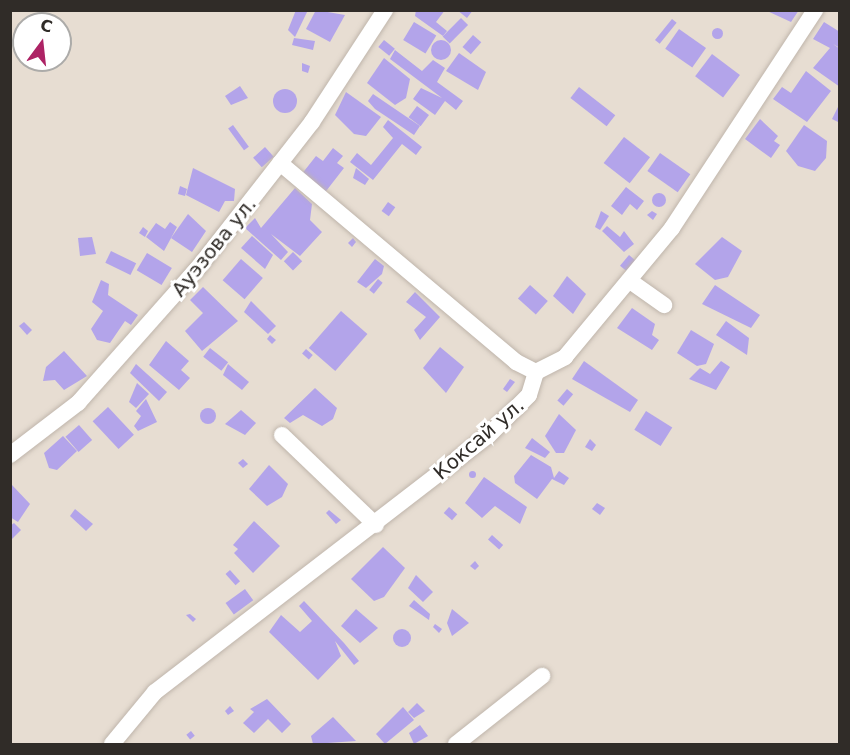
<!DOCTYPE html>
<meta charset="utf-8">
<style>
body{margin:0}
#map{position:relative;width:850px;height:755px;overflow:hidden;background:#e7ddd2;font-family:"DejaVu Sans",sans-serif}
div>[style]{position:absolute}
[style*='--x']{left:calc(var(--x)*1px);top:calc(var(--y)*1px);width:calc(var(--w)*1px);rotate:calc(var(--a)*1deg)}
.building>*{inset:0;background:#b3a4ea;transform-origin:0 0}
.round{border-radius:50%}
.roads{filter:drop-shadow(0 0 2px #bfb5ab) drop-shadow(0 0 2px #bfb5ab)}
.minor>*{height:16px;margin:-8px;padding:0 8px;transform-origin:8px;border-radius:8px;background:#fff}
span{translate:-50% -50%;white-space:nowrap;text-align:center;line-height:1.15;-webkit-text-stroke:6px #fff;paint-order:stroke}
.street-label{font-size:20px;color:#302c28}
.frame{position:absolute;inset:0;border:12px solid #302c28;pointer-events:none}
.north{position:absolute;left:12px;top:12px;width:60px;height:60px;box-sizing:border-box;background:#fff;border:2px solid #acaba9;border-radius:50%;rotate:15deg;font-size:16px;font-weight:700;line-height:24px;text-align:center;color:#302c28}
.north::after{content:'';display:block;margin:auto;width:21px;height:27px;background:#ad2365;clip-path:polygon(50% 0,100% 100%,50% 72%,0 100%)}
</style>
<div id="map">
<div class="building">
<i style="clip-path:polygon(296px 10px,308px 10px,295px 37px,288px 30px)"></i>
<i style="clip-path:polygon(316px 10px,345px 15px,330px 42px,306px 29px)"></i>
<i style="clip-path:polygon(445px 10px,436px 22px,447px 31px,443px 36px,415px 16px,416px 10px)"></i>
<i style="clip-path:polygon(457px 10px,473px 10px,467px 18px)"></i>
<i style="clip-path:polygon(765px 10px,799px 10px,791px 22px)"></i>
<i style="left:461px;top:18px;width:10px;height:26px;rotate:45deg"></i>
<i style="left:672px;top:19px;width:6px;height:27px;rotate:39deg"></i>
<i style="left:414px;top:22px;width:26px;height:21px;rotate:31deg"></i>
<i style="clip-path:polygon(824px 22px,840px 32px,840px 48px,833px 44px,840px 49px,840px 87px,813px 68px,830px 48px,813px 39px)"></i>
<i class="round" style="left:711.5px;top:27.5px;width:11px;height:11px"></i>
<i style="left:679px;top:29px;width:33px;height:24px;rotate:35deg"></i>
<i style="left:473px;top:35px;width:11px;height:16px;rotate:41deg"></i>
<i style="clip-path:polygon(294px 38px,315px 41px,313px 50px,292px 45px)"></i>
<i class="round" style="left:431px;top:40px;width:20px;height:20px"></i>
<i style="left:384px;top:40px;width:14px;height:9px;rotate:39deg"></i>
<i style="clip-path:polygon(395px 50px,422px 71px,433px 60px,445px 68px,437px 82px,463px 101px,456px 110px,445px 101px,435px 115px,413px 99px,421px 88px,442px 98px,390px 59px)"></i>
<i style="clip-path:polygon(459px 53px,486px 72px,478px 90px,446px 71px)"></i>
<i style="left:712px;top:54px;width:35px;height:28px;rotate:37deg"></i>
<i style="clip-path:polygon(384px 58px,410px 79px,406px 98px,395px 105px,367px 83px)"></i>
<i style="clip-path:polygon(302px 63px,310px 66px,308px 73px,302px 71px)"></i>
<i style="clip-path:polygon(806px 71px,831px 91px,807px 122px,773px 99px,782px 87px,791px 93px)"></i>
<i style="clip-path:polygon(240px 86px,248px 98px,231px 105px,225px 96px)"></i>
<i style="left:579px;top:87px;width:46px;height:14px;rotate:38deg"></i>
<i class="round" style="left:273px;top:89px;width:24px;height:24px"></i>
<i style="clip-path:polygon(346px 92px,381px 117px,366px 136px,354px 134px,335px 115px)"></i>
<i style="clip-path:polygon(373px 94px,420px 126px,414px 135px,375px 109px,368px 101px)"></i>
<i style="clip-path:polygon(840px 103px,840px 123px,832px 119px)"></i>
<i style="left:417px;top:106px;width:15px;height:14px;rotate:37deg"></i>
<i style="clip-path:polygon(760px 119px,778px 136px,774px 141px,780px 145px,771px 158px,745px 139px)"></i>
<i style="clip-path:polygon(388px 120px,422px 147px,416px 155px,402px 144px,373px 180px,350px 162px,357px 153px,371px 165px,393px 138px,383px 127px)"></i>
<i style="left:233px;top:125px;width:27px;height:6px;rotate:54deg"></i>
<i style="clip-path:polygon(804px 125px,827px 141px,826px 158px,815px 171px,798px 166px,786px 151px)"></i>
<i style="left:624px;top:137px;width:33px;height:33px;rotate:38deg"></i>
<i style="left:265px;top:147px;width:13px;height:16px;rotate:48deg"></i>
<i style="clip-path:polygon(333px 148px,343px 156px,337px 163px,344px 168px,323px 195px,301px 175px,316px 156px,323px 161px)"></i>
<i style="left:660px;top:153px;width:37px;height:22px;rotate:35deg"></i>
<i style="clip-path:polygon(193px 168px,235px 189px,234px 201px,225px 201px,219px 212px,186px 195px)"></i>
<i style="clip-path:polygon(356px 168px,369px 179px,365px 185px,353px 178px)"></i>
<i style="clip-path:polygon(180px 186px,187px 189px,185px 196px,178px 194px)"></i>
<i style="clip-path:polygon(626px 187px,644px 201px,637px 210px,630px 204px,622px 215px,611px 206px)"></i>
<i style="clip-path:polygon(295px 188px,312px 204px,310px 220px,322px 232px,300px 256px,271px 234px,288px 252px,281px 260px,245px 228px,255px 218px,261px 228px)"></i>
<i class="round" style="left:652px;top:193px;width:14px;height:14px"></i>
<i style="left:388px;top:202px;width:9px;height:11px;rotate:36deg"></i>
<i style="clip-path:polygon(601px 211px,609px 216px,600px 230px,595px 227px)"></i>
<i style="clip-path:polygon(652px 211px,657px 214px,653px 220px,647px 215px)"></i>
<i style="clip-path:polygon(188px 214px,206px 231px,192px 252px,171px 238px)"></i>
<i style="clip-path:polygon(170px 222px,177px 227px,164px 251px,146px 237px,156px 223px,165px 229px)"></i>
<i style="clip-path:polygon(607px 226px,620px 237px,624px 231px,634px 244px,624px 252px,602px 231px)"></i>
<i style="clip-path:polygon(143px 227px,148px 231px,145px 237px,139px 233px)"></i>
<i style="clip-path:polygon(252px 236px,273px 255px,265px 269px,241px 248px)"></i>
<i style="clip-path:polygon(92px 237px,96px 254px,80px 256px,78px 238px)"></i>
<i style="clip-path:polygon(722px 237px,742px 251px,728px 277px,715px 280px,695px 264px)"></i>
<i style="clip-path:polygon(353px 238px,356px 242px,352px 247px,348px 243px)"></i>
<i style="left:111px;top:251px;width:28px;height:13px;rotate:26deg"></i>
<i style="left:293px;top:252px;width:13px;height:13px;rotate:45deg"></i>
<i style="left:147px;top:253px;width:29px;height:20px;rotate:31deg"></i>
<i style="left:629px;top:255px;width:8px;height:14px;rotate:40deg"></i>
<i style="left:241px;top:259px;width:29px;height:28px;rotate:41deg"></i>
<i style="clip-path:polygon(375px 259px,384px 266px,382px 274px,366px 288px,357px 282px)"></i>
<i style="clip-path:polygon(567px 276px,586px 294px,573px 314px,553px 296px)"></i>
<i style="left:378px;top:279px;width:6px;height:14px;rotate:39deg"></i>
<i style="clip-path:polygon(101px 280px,109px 284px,108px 295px,138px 315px,131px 325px,125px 321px,110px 343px,97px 340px,91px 329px,103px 311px,92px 302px)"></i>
<i style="left:530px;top:285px;width:24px;height:18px;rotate:42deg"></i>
<i style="clip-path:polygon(715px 285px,760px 315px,751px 328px,702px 304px)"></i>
<i style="clip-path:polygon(203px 287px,238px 321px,202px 351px,185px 331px,203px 313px,190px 300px)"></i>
<i style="clip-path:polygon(415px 292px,440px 317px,420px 340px,414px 330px,426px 317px,406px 302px)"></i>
<i style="clip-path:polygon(251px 301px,276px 326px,268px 334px,244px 312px)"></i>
<i style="clip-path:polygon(632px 308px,655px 324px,652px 335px,659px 340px,652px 350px,617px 328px)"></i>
<i style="left:341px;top:311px;width:35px;height:49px;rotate:41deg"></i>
<i style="clip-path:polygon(726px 321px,749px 338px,747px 355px,716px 335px)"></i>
<i style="clip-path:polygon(24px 322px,32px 330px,27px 335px,19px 326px)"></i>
<i style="clip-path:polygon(691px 330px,714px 344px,706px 364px,697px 366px,677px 353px)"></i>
<i style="clip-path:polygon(270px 335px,276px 340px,272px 344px,267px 339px)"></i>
<i style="clip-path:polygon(166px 341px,189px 361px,181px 370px,190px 378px,179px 390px,149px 365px)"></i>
<i style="clip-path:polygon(440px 347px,464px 367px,446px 393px,423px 368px)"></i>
<i style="left:210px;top:348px;width:23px;height:11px;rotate:38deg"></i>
<i style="left:306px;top:349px;width:9px;height:6px;rotate:41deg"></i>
<i style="clip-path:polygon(64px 351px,87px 376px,64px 390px,55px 380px,43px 381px,46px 367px)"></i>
<i style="clip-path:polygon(584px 361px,638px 400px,630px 412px,572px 379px)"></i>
<i style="clip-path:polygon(721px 361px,730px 367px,716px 390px,689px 379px,700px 368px,710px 374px)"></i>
<i style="clip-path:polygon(136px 364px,167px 392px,159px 401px,130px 373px)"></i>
<i style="clip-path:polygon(228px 364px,249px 382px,242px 390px,223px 375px)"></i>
<i style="clip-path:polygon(510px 379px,515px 382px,507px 392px,503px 389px)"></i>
<i style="clip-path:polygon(137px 383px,149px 394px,136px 408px,129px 402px)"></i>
<i style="clip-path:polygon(315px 388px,337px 408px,333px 419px,322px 426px,303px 415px,290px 423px,284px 418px)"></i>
<i style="left:567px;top:389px;width:8px;height:15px;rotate:40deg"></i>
<i style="clip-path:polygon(146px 399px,157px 422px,138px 431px,134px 426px,141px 416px,136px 411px)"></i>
<i style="left:108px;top:407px;width:38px;height:21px;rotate:47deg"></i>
<i class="round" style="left:200px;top:408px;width:16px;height:16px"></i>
<i style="clip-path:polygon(241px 410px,256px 423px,245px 435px,225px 424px)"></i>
<i style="left:646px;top:411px;width:31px;height:22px;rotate:32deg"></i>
<i style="clip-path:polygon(559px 414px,576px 430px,564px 453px,556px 453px,545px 436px)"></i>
<i style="left:79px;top:425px;width:20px;height:18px;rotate:49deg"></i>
<i style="clip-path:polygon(63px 436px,77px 451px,57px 470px,49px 468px,44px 453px)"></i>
<i style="clip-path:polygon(532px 438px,550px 452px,545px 458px,525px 448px)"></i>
<i style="clip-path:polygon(590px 439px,596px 445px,592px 451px,585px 447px)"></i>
<i style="clip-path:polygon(531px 455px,551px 467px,554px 478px,559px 471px,569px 478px,564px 485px,552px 479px,537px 499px,515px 483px,514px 476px)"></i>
<i style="clip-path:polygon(243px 459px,248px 464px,243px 468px,238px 463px)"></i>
<i style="clip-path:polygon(269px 465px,288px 484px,282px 497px,267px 506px,249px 489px)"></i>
<i class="round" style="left:468.5px;top:470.5px;width:7px;height:7px"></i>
<i style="clip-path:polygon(484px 477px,527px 507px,520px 524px,495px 506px,482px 518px,465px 503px)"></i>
<i style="clip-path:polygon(12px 485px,30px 504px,18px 522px,10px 517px)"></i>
<i style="clip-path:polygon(597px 503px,605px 508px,600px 515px,592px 509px)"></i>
<i style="left:449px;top:507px;width:11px;height:8px;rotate:41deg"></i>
<i style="clip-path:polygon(75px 509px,93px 524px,86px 531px,70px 516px)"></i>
<i style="clip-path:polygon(329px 510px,341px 520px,336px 524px,326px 513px)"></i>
<i style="clip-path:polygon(254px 521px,280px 546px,253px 573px,234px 553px,238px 549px,233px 545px)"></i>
<i style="clip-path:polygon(14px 523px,21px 530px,10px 541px,10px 526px)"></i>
<i style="left:492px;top:535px;width:15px;height:6px;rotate:42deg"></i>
<i style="clip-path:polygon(383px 547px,405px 568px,384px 597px,374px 601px,351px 579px)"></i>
<i style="clip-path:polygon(475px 561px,479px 566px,475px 570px,470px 566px)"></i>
<i style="left:230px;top:570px;width:15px;height:6px;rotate:48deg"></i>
<i style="clip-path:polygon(416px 575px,433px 592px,423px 602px,408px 588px)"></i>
<i style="left:245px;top:589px;width:14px;height:24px;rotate:54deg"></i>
<i style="clip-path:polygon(414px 600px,430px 614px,429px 620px,409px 606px)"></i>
<i style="clip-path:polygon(304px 601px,344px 643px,359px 661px,354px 665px,335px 641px,341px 656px,318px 680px,269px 632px,281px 615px,300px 632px,312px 621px,299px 606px)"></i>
<i style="clip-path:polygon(356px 609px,378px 628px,360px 643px,341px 626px)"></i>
<i style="clip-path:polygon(452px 609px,469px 623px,452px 636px,447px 623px)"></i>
<i style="clip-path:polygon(190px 614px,196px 619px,193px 622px,186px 615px)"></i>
<i style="clip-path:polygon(435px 624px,442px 629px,439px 633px,433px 627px)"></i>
<i class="round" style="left:393px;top:629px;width:18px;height:18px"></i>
<i style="clip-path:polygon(267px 699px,291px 724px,282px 733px,268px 719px,254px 733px,243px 723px,254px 712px,250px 709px)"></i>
<i style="clip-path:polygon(417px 703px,425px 711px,414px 718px,408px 712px)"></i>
<i style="clip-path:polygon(230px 706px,234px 711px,228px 715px,225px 711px)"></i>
<i style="clip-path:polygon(403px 707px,414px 720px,385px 744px,376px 734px)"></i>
<i style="clip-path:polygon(333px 717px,356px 741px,313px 744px,311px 736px)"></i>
<i style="clip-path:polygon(420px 725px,428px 736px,414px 744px,409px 733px)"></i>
<i style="left:191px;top:731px;width:6px;height:6px;rotate:51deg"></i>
</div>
<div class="roads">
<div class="minor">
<i style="--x:280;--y:163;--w:309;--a:40.1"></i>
<i style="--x:516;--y:362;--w:22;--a:27"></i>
<i style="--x:630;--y:281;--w:42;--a:35.2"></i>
<i style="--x:536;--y:372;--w:33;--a:-27"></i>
<i style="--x:565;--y:357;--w:168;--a:-50.3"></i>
<i style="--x:672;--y:228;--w:261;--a:-56.7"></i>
<i style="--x:282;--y:435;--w:130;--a:43.8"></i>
<i style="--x:10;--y:455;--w:86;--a:-37.4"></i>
<i style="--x:78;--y:403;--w:181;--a:-48.4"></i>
<i style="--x:198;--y:268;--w:185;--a:-52"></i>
<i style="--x:312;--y:122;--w:134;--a:-56.9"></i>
<i style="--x:112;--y:744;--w:67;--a:-50.4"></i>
<i style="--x:155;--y:692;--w:420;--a:-37.6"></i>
<i style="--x:488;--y:436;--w:58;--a:-45"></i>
<i style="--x:529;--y:395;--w:24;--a:-73"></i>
<i style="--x:456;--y:744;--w:110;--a:-38.3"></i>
</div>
</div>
<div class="street-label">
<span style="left:214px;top:247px;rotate:-51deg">Ауэзова ул.</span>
<span style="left:479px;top:439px;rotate:-41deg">Коксай ул.</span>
</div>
<div class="frame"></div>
<div class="north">С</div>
</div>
